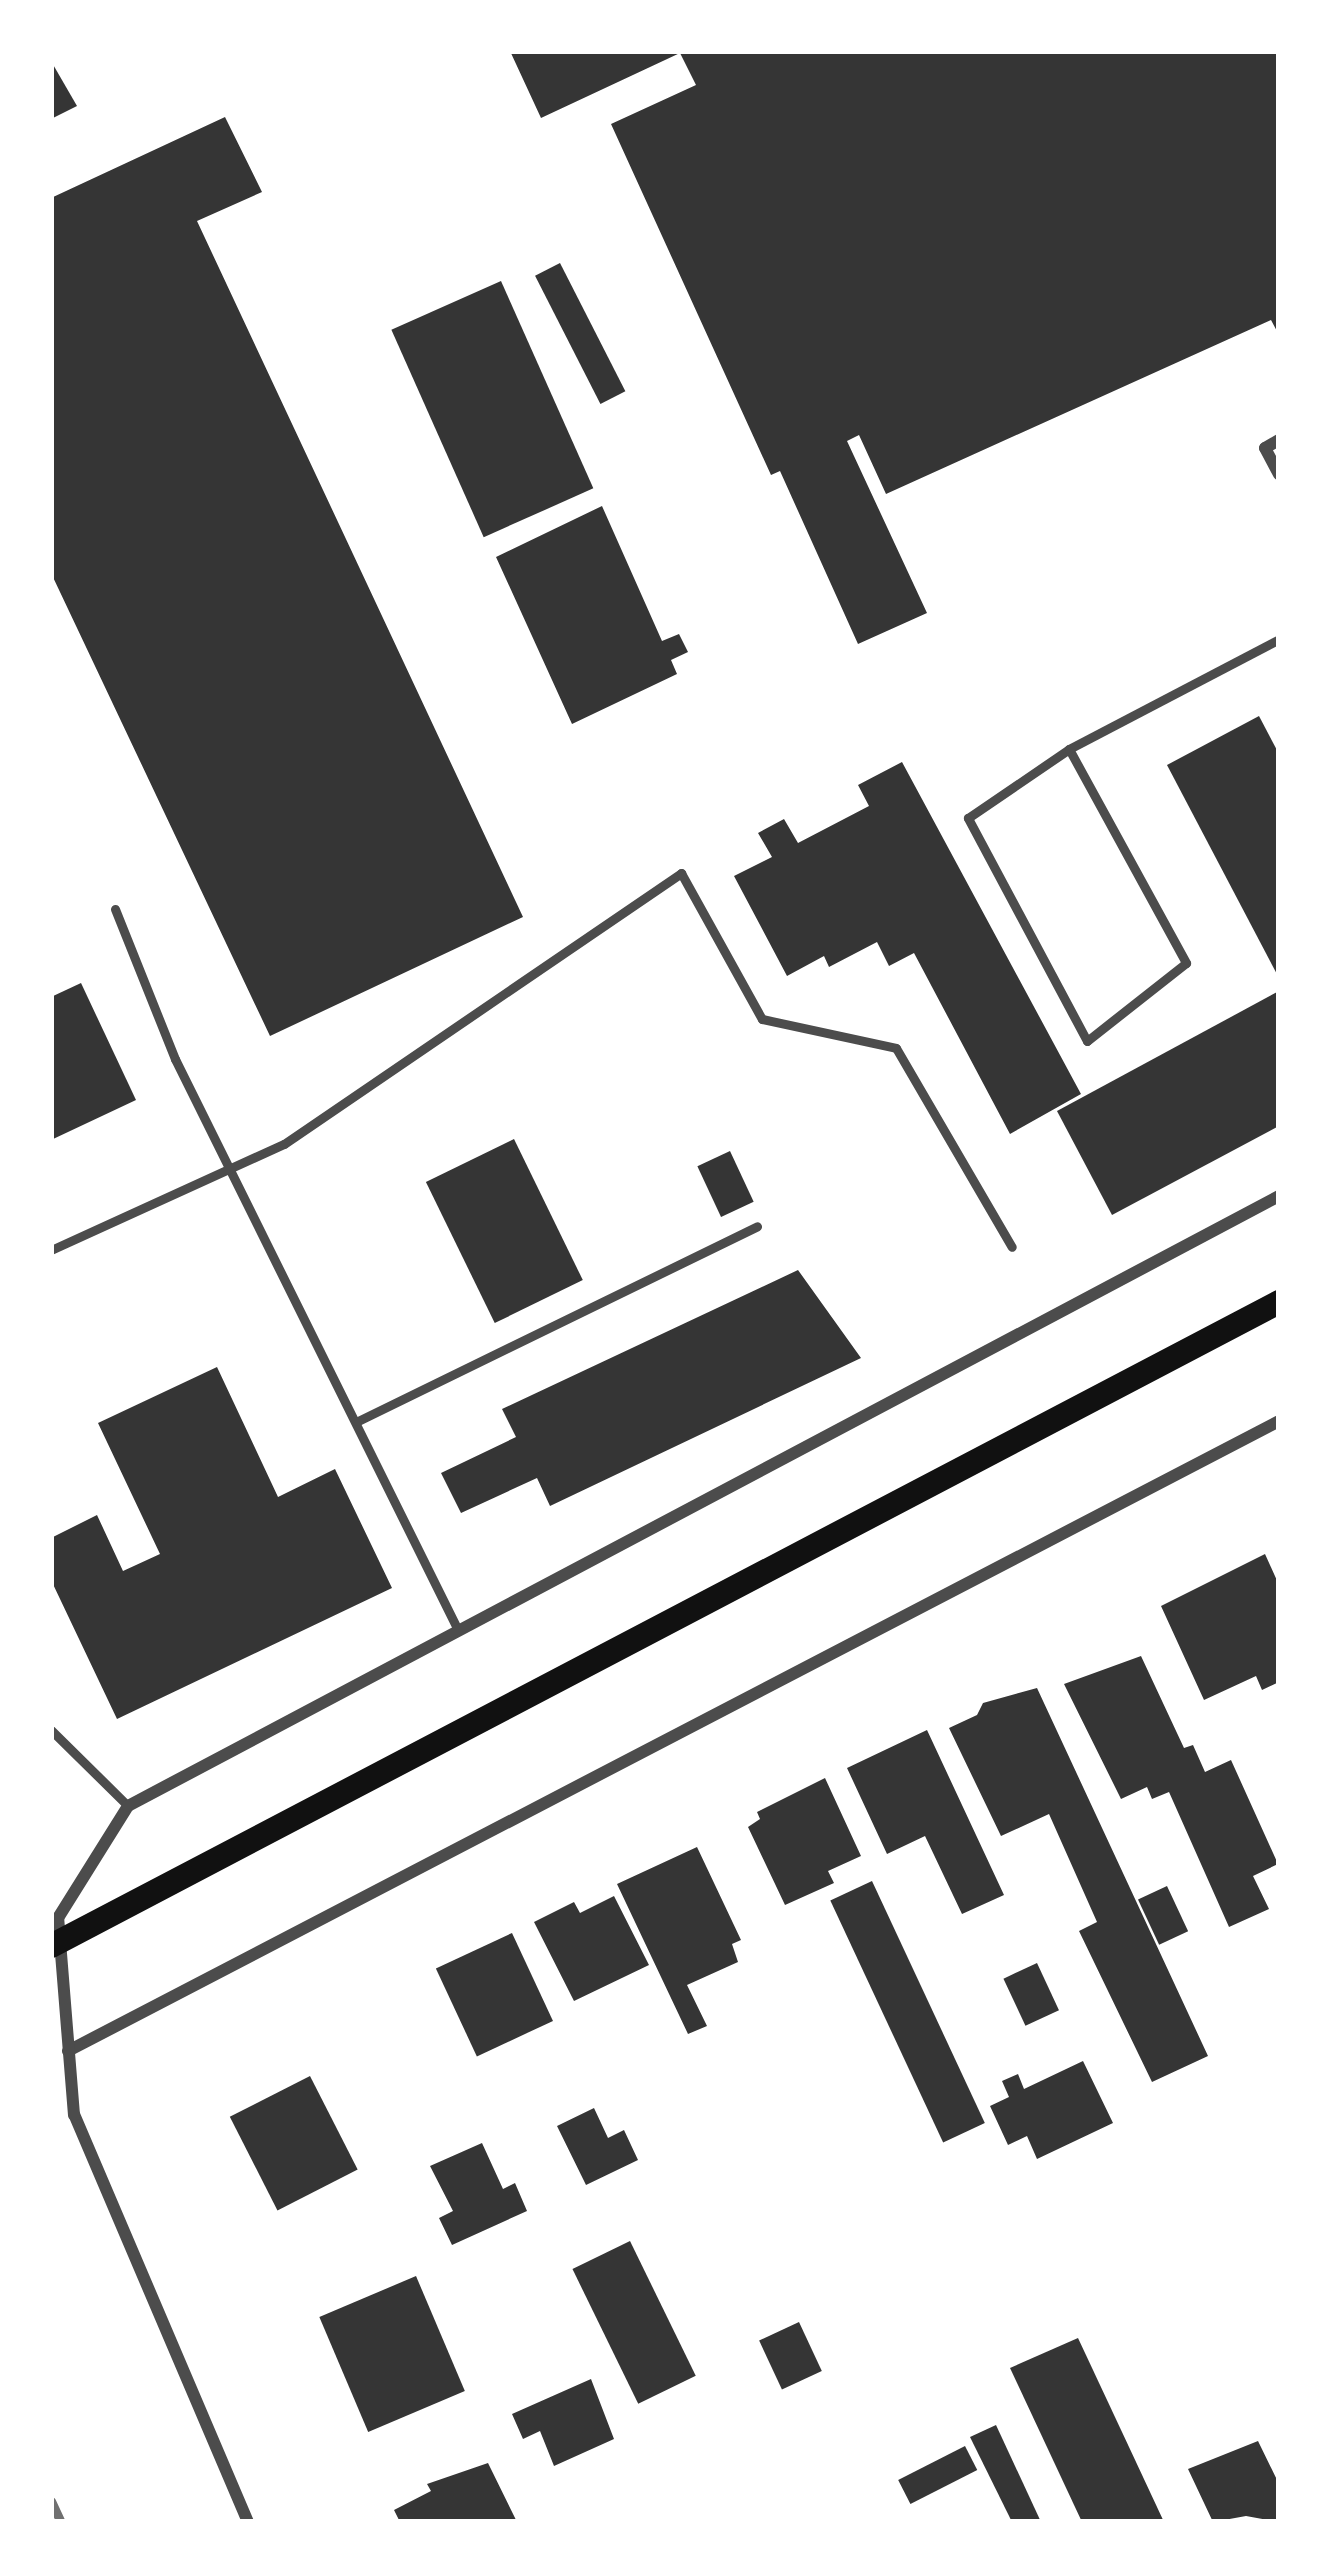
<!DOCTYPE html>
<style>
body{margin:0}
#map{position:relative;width:1330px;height:2573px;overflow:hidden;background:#fff;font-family:"Asap Condensed",sans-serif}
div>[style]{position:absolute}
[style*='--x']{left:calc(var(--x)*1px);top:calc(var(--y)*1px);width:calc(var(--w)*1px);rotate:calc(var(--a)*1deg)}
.building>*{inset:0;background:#353535;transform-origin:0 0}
.service>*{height:9px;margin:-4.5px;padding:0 4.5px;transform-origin:4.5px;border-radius:4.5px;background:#4c4c4c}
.minor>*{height:12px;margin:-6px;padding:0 6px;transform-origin:6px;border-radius:6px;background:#4c4c4c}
.secondary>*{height:24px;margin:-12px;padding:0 12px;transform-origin:12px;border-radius:12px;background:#111}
.rail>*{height:9px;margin:-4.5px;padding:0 4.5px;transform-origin:4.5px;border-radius:4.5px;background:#707070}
span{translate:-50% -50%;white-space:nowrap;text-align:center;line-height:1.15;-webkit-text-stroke:12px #fff;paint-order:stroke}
.frame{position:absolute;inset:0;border:54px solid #fff;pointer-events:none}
</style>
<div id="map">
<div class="building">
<i style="clip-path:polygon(510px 51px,1279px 51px,1279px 335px,1271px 320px,886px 494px,859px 435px,847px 441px,927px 613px,858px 644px,780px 471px,771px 475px,611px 124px,696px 85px,680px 53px,541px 118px)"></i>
<i style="clip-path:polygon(51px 61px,77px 106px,51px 119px)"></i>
<i style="clip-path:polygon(225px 117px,262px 192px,197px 221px,523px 917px,270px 1036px,51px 573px,51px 198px)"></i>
<i style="left:560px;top:263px;width:144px;height:28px;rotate:63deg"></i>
<i style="left:501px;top:281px;width:227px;height:120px;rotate:66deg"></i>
<i style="clip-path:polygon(602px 506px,662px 641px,679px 634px,688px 652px,671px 660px,677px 674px,572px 724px,496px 557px)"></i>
<i style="clip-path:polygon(1259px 716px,1279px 754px,1279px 978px,1167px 765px)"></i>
<i style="clip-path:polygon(902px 762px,1081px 1094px,1010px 1134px,914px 953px,889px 966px,877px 942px,829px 967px,824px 956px,787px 976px,734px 876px,772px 857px,758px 833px,784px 819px,798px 843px,869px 806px,858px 785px)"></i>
<i style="clip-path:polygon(81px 983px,136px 1100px,51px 1140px,51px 997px)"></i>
<i style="clip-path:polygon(1279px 991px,1279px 1126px,1112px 1215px,1057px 1111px)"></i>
<i style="left:514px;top:1139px;width:157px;height:98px;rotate:64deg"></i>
<i style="left:730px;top:1151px;width:56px;height:36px;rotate:65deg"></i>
<i style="clip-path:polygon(798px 1270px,861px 1358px,550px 1506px,537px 1478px,461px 1513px,441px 1473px,516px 1437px,502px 1409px)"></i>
<i style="clip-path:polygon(217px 1367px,278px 1497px,335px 1469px,392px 1588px,117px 1719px,51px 1580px,51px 1538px,97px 1515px,123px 1571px,160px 1554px,98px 1423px)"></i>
<i style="clip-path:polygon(1265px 1554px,1279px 1585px,1279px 1682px,1262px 1690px,1256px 1676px,1204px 1700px,1161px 1606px)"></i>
<i style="clip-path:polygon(1141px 1656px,1184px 1748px,1193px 1745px,1205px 1772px,1231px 1760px,1278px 1864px,1253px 1876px,1269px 1909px,1229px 1927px,1169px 1792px,1152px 1799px,1147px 1787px,1121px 1799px,1064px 1684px)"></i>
<i style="clip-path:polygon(1037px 1688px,1208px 2056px,1152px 2082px,1079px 1931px,1097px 1922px,1049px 1814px,1001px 1836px,949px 1728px,977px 1715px,983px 1703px)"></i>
<i style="clip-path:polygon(927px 1730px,1004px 1895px,962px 1914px,925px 1836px,887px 1854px,847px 1768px)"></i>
<i style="clip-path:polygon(825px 1778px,861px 1856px,828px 1871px,834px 1883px,785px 1905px,748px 1827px,760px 1819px,757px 1812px)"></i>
<i style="clip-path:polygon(697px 1847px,741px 1940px,732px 1944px,738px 1962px,687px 1985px,707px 2026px,688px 2034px,617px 1884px)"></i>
<i style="left:872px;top:1881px;width:267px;height:46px;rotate:65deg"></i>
<i style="left:1167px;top:1886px;width:50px;height:32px;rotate:65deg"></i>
<i style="clip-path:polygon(614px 1896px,649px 1965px,574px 2001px,534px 1922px,574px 1902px,580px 1913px)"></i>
<i style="left:512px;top:1933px;width:97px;height:84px;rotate:65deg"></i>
<i style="left:1037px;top:1963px;width:52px;height:37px;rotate:65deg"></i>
<i style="clip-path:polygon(1083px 2061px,1113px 2123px,1037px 2159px,1027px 2136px,1008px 2145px,990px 2106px,1009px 2097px,1002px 2081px,1018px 2074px,1024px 2089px)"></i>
<i style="left:310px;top:2076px;width:105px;height:90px;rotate:63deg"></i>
<i style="clip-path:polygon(594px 2108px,608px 2138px,624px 2130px,638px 2160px,586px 2185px,557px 2126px)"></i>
<i style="clip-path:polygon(482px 2143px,503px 2189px,515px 2183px,527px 2211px,452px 2245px,439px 2218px,453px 2211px,430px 2166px)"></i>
<i style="left:630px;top:2241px;width:150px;height:64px;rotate:64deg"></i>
<i style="left:416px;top:2276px;width:125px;height:105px;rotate:67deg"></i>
<i style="left:799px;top:2322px;width:54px;height:44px;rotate:65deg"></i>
<i style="clip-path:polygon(1078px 2338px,1129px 2447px,1164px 2522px,1082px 2522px,1010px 2368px)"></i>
<i style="clip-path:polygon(591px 2379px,614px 2439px,554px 2466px,540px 2431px,523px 2439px,512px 2414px)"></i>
<i style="clip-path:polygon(996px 2425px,1041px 2522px,1012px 2522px,970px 2437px)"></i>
<i style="clip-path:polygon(1258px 2441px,1279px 2484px,1279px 2522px,1246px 2516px,1213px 2522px,1188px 2469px)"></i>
<i style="left:965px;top:2446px;width:27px;height:75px;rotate:63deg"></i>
<i style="clip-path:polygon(488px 2463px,517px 2522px,400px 2522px,394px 2510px,431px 2491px,427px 2484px)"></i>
</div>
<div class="service">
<i style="--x:1069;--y:749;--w:244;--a:61.3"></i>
<i style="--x:1186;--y:963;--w:126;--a:141.8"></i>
<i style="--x:1087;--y:1041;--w:253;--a:-118.1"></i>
<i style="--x:968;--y:818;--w:122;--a:-34.3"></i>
<i style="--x:1069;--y:749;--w:237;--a:-27.6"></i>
<i style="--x:115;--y:909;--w:162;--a:68.2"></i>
<i style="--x:175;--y:1059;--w:637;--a:63.64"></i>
<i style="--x:51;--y:1250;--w:256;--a:-24.5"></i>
<i style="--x:284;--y:1144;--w:481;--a:-34.3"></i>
<i style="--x:681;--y:873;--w:167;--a:61"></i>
<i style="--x:762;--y:1019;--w:137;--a:12.2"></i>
<i style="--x:896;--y:1048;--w:230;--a:59.8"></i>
<i style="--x:358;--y:1421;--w:444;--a:-26"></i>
<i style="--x:51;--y:1730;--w:108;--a:44.6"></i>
</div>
<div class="minor">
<i style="--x:1279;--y:440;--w:16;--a:150"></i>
<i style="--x:1265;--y:448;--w:30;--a:62"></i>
<i style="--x:68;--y:2051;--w:1365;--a:-27.48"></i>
<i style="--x:248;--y:2522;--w:443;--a:-113.1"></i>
<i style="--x:74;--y:2115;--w:198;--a:-94.6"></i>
<i style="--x:58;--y:1918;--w:132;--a:-58"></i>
<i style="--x:128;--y:1806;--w:1303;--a:-27.92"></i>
</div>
<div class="secondary">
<i style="--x:51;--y:1946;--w:1387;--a:-27.67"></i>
</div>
<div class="rail">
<i style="--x:51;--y:2501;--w:23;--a:65"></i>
</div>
<div class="frame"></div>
</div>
